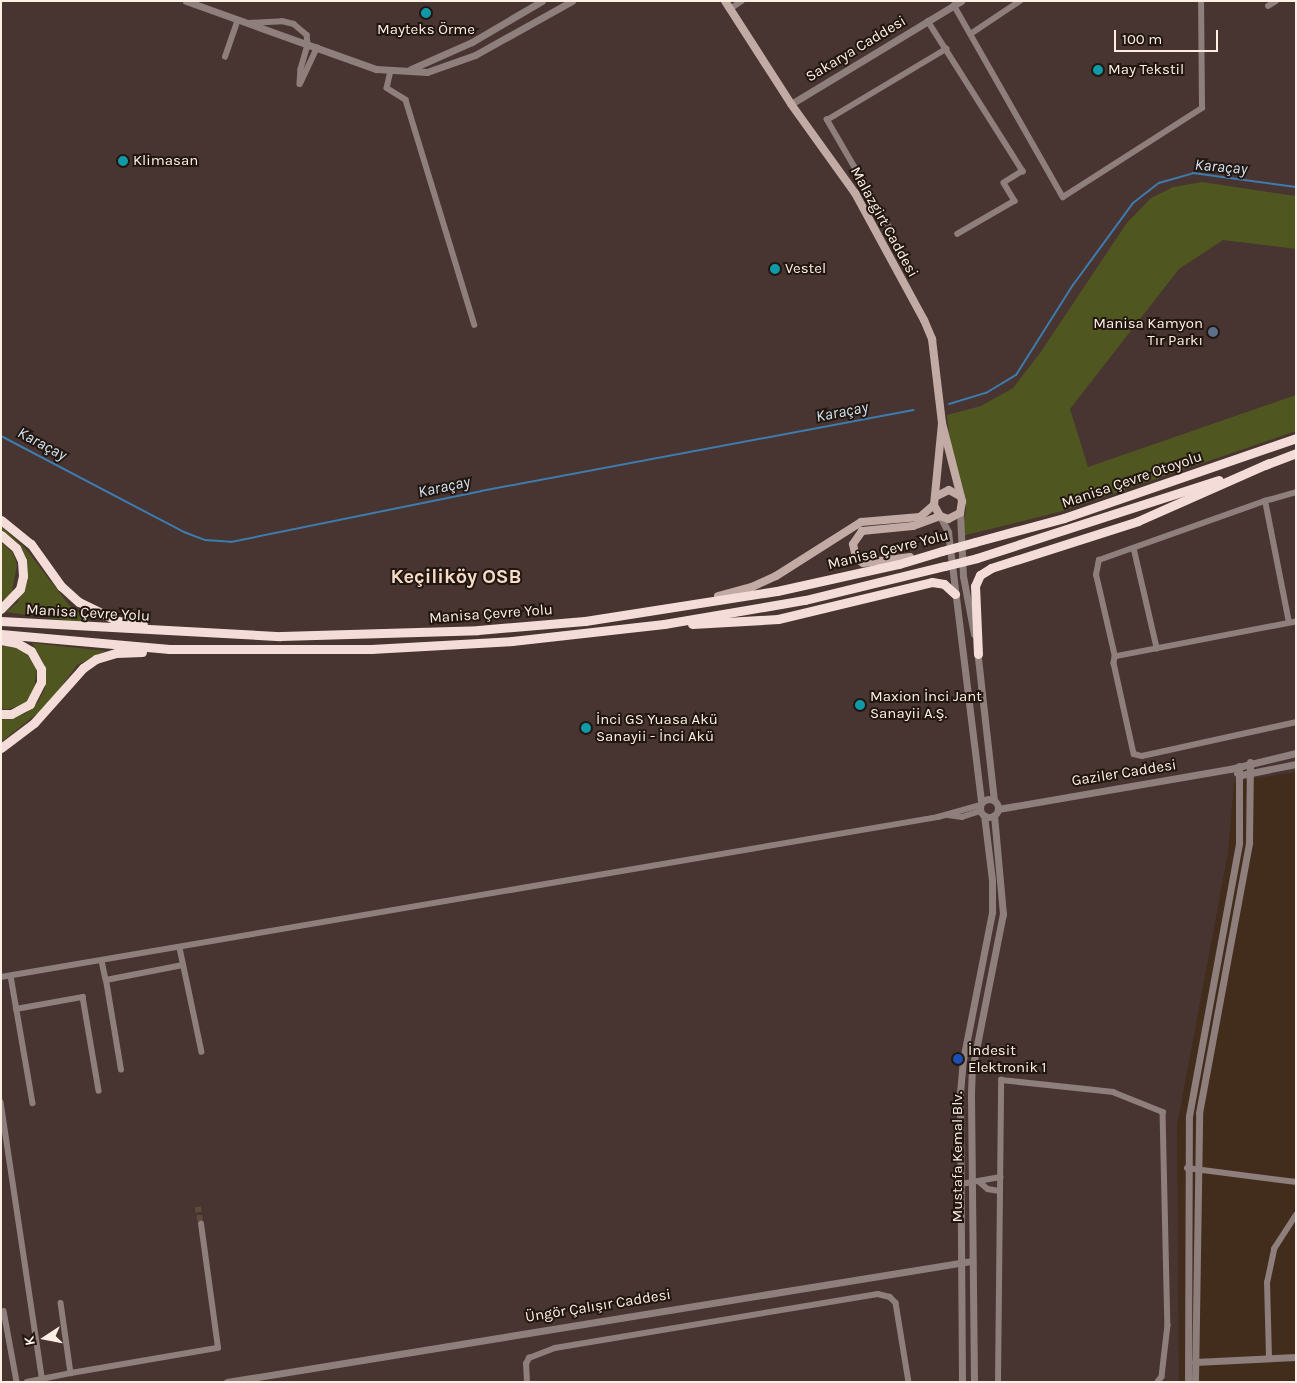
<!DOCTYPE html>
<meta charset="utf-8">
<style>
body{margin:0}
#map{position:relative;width:1297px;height:1383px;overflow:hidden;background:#422c1c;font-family:Karla,sans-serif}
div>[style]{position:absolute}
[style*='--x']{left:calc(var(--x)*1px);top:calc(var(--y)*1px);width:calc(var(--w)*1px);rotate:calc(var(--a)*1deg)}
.industrial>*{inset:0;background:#483431}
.green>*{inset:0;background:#4f561f}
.stream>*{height:2px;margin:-1px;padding:0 1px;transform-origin:1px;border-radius:1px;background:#3d7cae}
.minor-tunnel>*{height:5.5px;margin-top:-2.75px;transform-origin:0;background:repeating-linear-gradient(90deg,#5e493a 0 5.5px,transparent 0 8.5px)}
.minor>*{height:5.5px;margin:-2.75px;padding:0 2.75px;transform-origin:2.75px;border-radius:2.75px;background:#8e7e7c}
.tertiary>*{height:7px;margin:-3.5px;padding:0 3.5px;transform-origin:3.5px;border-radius:3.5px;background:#8e7e7c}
.tertiary>.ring{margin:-3.5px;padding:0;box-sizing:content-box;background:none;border:7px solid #8e7e7c;border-radius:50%}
.secondary>*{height:8px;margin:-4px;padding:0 4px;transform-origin:4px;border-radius:4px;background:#c2aaa5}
.trunk>*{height:9px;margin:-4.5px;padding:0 4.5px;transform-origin:4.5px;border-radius:4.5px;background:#f4ddd8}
.trunk-bridge>*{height:9px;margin:-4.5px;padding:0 4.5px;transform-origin:4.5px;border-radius:4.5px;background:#f4ddd8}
.dots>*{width:14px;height:14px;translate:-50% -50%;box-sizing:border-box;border:2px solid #211710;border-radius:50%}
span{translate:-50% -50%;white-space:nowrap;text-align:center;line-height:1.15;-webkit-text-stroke:4px #211710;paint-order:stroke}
.poi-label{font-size:15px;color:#feefe4}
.left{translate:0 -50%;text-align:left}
.right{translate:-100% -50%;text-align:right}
.street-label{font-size:15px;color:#feefe4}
.water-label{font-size:16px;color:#d2e2f0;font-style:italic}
.district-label{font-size:20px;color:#f9dcc7;font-weight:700}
.frame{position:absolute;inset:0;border:2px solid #feefe4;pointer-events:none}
.north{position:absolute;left:20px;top:1313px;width:50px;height:50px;-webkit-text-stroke:4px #211710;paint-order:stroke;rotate:259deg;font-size:14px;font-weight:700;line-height:20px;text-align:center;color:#feefe4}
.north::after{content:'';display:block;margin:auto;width:18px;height:22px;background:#feefe4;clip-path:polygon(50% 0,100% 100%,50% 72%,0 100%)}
.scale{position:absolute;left:1114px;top:30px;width:104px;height:22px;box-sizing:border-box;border:2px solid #feefe4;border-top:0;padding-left:6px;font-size:15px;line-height:18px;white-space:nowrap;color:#feefe4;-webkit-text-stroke:4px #211710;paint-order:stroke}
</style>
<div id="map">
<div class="industrial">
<i style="clip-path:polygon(1px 1px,1296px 1px,1296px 772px,1234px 782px,1228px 853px,1177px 1126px,1179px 1382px,1px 1382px)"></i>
</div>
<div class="green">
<i style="clip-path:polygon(1202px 182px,1296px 196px,1296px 249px,1223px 240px,1179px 269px,1070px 409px,1088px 467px,1296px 395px,1296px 431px,1063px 511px,962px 536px,966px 508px,951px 454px,947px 415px,981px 406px,1013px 388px,1040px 353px,1126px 224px,1151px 198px,1173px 187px)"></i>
<i style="clip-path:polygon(1px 526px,26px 549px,69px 605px,93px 624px,6px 612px,18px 602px,28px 575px,20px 548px,1px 532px)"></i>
<i style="clip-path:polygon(1px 542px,13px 553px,17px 565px,12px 592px,1px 603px)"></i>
<i style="clip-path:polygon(32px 643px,106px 651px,77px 665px,47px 706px,1px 742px,1px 720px,25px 714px,38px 702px,45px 688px,43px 662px)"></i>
<i style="clip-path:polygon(1px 645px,24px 650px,37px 668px,33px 696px,23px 705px,8px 709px,1px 709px)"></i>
</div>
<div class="stream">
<i style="--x:949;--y:404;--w:39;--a:-17"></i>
<i style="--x:986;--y:393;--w:35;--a:-31"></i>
<i style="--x:1016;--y:375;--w:107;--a:-57.7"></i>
<i style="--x:1073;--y:285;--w:102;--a:-53.8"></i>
<i style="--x:1133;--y:203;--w:33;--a:-38"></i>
<i style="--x:1159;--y:183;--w:35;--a:-16"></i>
<i style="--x:1193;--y:173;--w:104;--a:7.7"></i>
<i style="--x:1;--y:436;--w:207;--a:27.7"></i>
<i style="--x:184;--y:532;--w:22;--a:21"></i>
<i style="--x:205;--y:540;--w:26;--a:4"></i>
<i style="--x:231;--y:542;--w:255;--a:-11.5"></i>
<i style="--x:481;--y:491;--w:440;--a:-10.6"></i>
</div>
<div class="minor-tunnel">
<i style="--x:198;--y:1207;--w:17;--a:80"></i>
</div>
<div class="minor">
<i style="--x:954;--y:5;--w:221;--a:60.4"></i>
<i style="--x:1063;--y:197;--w:165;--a:-32.6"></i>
<i style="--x:1202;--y:108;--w:107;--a:-90.5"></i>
<i style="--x:1268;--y:6;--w:9;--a:-32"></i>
<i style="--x:730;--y:9;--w:14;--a:-34"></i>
<i style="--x:928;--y:21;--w:178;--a:57.7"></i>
<i style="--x:1023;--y:171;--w:22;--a:148"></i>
<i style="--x:1004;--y:183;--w:21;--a:59"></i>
<i style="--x:1015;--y:201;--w:66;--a:149.9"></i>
<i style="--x:248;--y:23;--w:34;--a:-3"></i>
<i style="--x:282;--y:21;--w:12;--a:14"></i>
<i style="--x:294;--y:24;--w:17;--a:40"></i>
<i style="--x:307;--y:35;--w:10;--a:84"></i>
<i style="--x:308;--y:45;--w:25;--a:106"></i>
<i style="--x:301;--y:69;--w:15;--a:94"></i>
<i style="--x:972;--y:33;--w:58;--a:-33.7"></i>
<i style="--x:225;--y:57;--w:39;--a:-71"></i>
<i style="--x:391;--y:71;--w:17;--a:103"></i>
<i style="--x:387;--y:88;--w:22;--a:32"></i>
<i style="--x:406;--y:100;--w:235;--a:73"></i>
<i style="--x:300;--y:84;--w:40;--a:-65"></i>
<i style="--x:893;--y:234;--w:132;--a:-120.1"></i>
<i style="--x:827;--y:120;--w:139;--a:-30.8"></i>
<i style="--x:1134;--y:548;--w:103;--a:77"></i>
<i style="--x:1296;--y:622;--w:184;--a:169.1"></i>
<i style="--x:1115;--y:657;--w:6;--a:99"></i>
<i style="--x:1114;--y:663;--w:93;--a:77.6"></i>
<i style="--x:1134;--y:754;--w:8;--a:14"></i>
<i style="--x:1142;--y:756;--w:158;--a:-12.4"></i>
<i style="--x:1289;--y:623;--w:124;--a:-101.1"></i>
<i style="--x:1265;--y:501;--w:32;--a:-16"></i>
<i style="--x:1115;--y:657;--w:84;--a:-103"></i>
<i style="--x:1096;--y:575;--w:15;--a:-79"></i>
<i style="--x:1099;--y:560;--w:176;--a:-19.6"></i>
<i style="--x:948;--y:815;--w:14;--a:8"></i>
<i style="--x:962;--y:817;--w:19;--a:-18"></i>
<i style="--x:180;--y:948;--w:106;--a:78.1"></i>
<i style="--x:102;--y:961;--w:19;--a:78"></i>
<i style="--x:11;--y:976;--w:129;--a:80.2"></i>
<i style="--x:1;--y:977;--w:951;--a:-9.69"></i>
<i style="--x:938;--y:817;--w:44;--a:-15.9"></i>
<i style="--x:16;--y:1009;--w:68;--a:-10.2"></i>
<i style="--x:83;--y:997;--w:95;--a:80.3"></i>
<i style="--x:121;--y:1070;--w:91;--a:-99.5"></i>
<i style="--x:106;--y:980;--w:78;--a:-11"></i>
<i style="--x:1;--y:1102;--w:283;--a:81.5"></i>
<i style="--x:1187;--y:1168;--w:110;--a:7.3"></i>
<i style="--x:981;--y:1183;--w:9;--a:41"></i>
<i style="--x:988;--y:1189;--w:11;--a:10"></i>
<i style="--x:961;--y:1184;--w:40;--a:-10"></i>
<i style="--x:61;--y:1303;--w:71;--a:81.9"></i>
<i style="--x:71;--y:1373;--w:149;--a:-9.7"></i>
<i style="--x:218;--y:1348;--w:125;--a:-97.8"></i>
<i style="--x:4;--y:1311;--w:72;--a:79.6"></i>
<i style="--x:1269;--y:1358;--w:75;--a:-91.5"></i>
<i style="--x:1267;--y:1283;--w:35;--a:-78"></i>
<i style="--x:1274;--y:1249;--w:40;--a:-57.1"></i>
<i style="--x:27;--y:1382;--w:45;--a:-11.6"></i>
<i style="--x:527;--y:1382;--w:18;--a:-93"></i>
<i style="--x:526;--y:1364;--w:7;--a:-63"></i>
<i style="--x:529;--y:1358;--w:28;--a:-21"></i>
<i style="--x:555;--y:1348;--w:327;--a:-9.5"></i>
<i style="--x:878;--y:1294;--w:12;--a:14"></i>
<i style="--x:890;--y:1297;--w:8;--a:45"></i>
<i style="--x:896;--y:1303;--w:80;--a:80.7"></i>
<i style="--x:998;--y:1382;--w:302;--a:-89.4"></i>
<i style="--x:1001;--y:1080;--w:113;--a:6.1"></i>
<i style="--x:1113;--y:1092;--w:54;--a:21.8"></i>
<i style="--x:1163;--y:1112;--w:213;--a:88.7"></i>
<i style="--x:1168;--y:1325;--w:52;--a:96.6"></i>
<i style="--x:1162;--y:1377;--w:6;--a:129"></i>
</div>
<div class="tertiary">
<i style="--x:186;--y:1;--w:202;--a:19.7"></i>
<i style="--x:376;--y:69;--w:51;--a:3.4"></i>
<i style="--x:427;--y:72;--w:51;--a:-19.5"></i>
<i style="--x:475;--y:55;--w:111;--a:-29.1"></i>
<i style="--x:411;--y:69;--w:67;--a:-23.9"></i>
<i style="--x:472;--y:42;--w:81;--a:-30.4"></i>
<i style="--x:791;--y:104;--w:199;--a:-31.2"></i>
<i style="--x:960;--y:513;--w:63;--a:87.3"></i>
<i style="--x:963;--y:576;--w:59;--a:79.3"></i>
<i style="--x:940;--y:516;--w:18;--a:63"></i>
<i style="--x:948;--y:532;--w:272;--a:83"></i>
<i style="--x:977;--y:649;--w:152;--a:83.6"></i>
<i style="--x:1237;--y:773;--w:4;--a:27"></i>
<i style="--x:1241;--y:775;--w:56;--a:-11.3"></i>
<i class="ring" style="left:980px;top:799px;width:11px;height:11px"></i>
<i style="--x:998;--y:809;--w:235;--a:-9.8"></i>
<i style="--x:1230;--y:769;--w:68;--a:-13.6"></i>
<i style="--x:1195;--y:1362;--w:101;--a:-2.8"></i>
<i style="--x:227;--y:1382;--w:755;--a:-9.23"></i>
<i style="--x:962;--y:1382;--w:289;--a:-90.4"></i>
<i style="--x:960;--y:1093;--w:33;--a:-85"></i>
<i style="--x:963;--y:1060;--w:151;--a:-78.9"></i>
<i style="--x:992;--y:912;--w:32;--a:-90"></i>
<i style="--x:992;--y:880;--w:65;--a:-97"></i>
<i style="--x:974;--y:1382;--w:288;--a:-90.6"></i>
<i style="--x:971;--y:1094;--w:24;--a:-88"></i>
<i style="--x:972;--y:1070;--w:159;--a:-78.8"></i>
<i style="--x:1003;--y:914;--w:99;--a:-95.2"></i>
<i style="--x:1188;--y:1382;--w:266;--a:-89.8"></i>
<i style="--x:1189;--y:1116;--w:278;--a:-79.6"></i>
<i style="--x:1239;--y:843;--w:77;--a:-90"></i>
<i style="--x:1195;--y:1382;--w:269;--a:-89.1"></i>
<i style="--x:1199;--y:1113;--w:275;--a:-79.5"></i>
<i style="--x:1249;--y:843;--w:81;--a:-89.3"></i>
</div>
<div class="secondary">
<i style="--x:725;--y:1;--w:122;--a:57.3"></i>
<i style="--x:791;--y:104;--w:110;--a:54.3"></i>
<i style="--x:855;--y:193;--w:145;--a:61.5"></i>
<i style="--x:924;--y:320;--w:21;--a:67"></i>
<i style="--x:932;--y:339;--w:85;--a:83.2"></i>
<i style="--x:942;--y:423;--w:81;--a:75.6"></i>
<i style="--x:962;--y:501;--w:12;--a:99"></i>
<i style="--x:960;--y:513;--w:13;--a:153"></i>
<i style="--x:948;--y:519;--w:9;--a:-159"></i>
<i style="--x:940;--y:516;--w:13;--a:-119"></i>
<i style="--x:934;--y:505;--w:82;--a:-84.4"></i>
<i style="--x:937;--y:496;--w:13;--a:-27"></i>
<i style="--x:949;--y:490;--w:13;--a:29"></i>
<i style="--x:910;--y:557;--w:47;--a:172.7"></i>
<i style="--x:863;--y:563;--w:9;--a:-144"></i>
<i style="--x:856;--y:558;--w:14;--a:-102"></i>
<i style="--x:853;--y:544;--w:16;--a:-55"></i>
<i style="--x:862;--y:531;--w:51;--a:-5.6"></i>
<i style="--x:913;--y:526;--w:29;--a:-20"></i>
<i style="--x:718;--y:596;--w:35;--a:-15"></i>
<i style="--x:752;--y:587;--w:26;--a:-25"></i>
<i style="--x:776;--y:576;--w:101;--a:-32.4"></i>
<i style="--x:861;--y:522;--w:59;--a:-4.8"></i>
<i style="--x:920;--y:517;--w:18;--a:-41"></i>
</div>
<div class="trunk">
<i style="--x:1265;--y:465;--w:33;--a:-21"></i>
<i style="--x:1;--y:520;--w:38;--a:39"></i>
<i style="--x:31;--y:544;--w:52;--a:54.5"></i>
<i style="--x:61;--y:586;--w:24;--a:42"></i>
<i style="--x:79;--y:602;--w:43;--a:26"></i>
<i style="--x:118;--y:621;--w:25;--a:7"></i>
<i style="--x:1;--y:535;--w:20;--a:41"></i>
<i style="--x:16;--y:548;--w:14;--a:65"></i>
<i style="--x:22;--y:561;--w:15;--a:86"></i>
<i style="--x:23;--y:576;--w:13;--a:103"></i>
<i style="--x:20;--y:589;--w:28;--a:134"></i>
<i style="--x:975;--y:542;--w:92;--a:-15.1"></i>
<i style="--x:1064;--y:518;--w:245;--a:-19"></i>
<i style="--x:977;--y:558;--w:254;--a:-17.9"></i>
<i style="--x:1;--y:621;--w:280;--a:3.1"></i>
<i style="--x:281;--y:636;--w:197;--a:-1.7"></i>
<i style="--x:478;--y:630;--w:107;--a:-4.8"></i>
<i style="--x:585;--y:621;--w:194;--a:-8.9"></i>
<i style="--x:777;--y:591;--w:125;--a:-12.5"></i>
<i style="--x:899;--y:564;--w:45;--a:-16.8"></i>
<i style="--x:692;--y:624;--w:86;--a:-3.3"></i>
<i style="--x:778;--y:619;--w:158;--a:-13.5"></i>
<i style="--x:932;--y:582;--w:12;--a:9"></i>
<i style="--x:944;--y:584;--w:15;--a:42"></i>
<i style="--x:1;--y:634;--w:169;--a:5.1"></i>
<i style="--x:169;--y:649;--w:202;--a:0"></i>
<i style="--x:371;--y:649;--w:141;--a:-3.2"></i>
<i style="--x:512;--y:641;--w:153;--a:-6.4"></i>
<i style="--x:664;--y:624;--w:143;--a:-9.7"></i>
<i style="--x:805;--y:600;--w:144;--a:-13.7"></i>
<i style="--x:1;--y:640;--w:16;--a:11"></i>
<i style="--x:17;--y:643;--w:16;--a:30"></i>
<i style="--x:31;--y:651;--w:21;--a:61"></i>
<i style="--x:41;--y:669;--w:13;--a:90"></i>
<i style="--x:41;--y:682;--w:25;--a:117"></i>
<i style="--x:30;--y:704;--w:21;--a:152"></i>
<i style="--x:11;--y:714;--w:10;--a:180"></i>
<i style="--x:978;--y:654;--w:68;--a:-92.5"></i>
<i style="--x:975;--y:586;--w:12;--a:-66"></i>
<i style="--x:980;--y:575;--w:13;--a:-32"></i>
<i style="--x:991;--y:568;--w:154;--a:-17.7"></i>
<i style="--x:1138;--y:521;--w:143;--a:-23.9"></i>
<i style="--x:1;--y:748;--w:41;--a:-37.1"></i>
<i style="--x:34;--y:723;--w:74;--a:-48.3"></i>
<i style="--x:83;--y:668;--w:16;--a:-35"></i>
<i style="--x:96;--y:659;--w:21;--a:-17"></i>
<i style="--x:116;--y:653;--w:26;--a:-2"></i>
</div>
<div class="trunk-bridge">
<i style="--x:942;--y:551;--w:34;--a:-15"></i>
<i style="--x:945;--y:566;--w:33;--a:-14"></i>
</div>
<div class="dots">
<i style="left:426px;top:13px;background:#0f9aa8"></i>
<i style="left:1098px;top:70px;background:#0f9aa8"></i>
<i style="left:123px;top:161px;background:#0f9aa8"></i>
<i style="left:775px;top:269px;background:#0f9aa8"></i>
<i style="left:1213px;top:332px;background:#5c6f8a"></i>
<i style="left:860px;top:705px;background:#0f9aa8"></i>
<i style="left:586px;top:728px;background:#0f9aa8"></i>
<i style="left:958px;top:1059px;background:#1a4fb4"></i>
</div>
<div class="poi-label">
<span style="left:426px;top:30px">Mayteks Örme</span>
<span class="left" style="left:1108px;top:70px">May Tekstil</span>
<span class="left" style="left:133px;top:161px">Klimasan</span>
<span class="left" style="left:785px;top:269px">Vestel</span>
<span class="right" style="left:1203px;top:332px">Manisa Kamyon<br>Tır Parkı</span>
<span class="left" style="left:870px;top:705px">Maxion İnci Jant<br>Sanayii A.Ş.</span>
<span class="left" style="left:596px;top:728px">İnci GS Yuasa Akü<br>Sanayii - İnci Akü</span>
<span class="left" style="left:968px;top:1059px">İndesit<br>Elektronik 1</span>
</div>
<div class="street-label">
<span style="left:856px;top:49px;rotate:-31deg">Sakarya Caddesi</span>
<span style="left:884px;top:222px;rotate:61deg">Malazgirt Caddesi</span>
<span style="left:1132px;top:480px;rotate:-19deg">Manisa Çevre Otoyolu</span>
<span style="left:888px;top:550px;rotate:-14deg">Manisa Çevre Yolu</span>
<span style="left:88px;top:613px;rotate:3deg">Manisa Çevre Yolu</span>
<span style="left:491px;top:614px;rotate:-4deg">Manisa Çevre Yolu</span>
<span style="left:1124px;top:773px;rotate:-9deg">Gaziler Caddesi</span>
<span style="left:958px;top:1157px;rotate:-90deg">Mustafa Kemal Blv.</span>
<span style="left:598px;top:1306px;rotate:-9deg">Üngör Çalışır Caddesi</span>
</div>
<div class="water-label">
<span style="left:1221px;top:167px;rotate:5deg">Karaçay</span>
<span style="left:842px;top:412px;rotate:-11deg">Karaçay</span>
<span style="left:42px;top:444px;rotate:28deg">Karaçay</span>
<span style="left:444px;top:487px;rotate:-12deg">Karaçay</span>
</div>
<div class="district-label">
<span style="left:456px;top:576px">Keçiliköy OSB</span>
</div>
<div class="frame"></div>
<div class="north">K</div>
<div class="scale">100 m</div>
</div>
